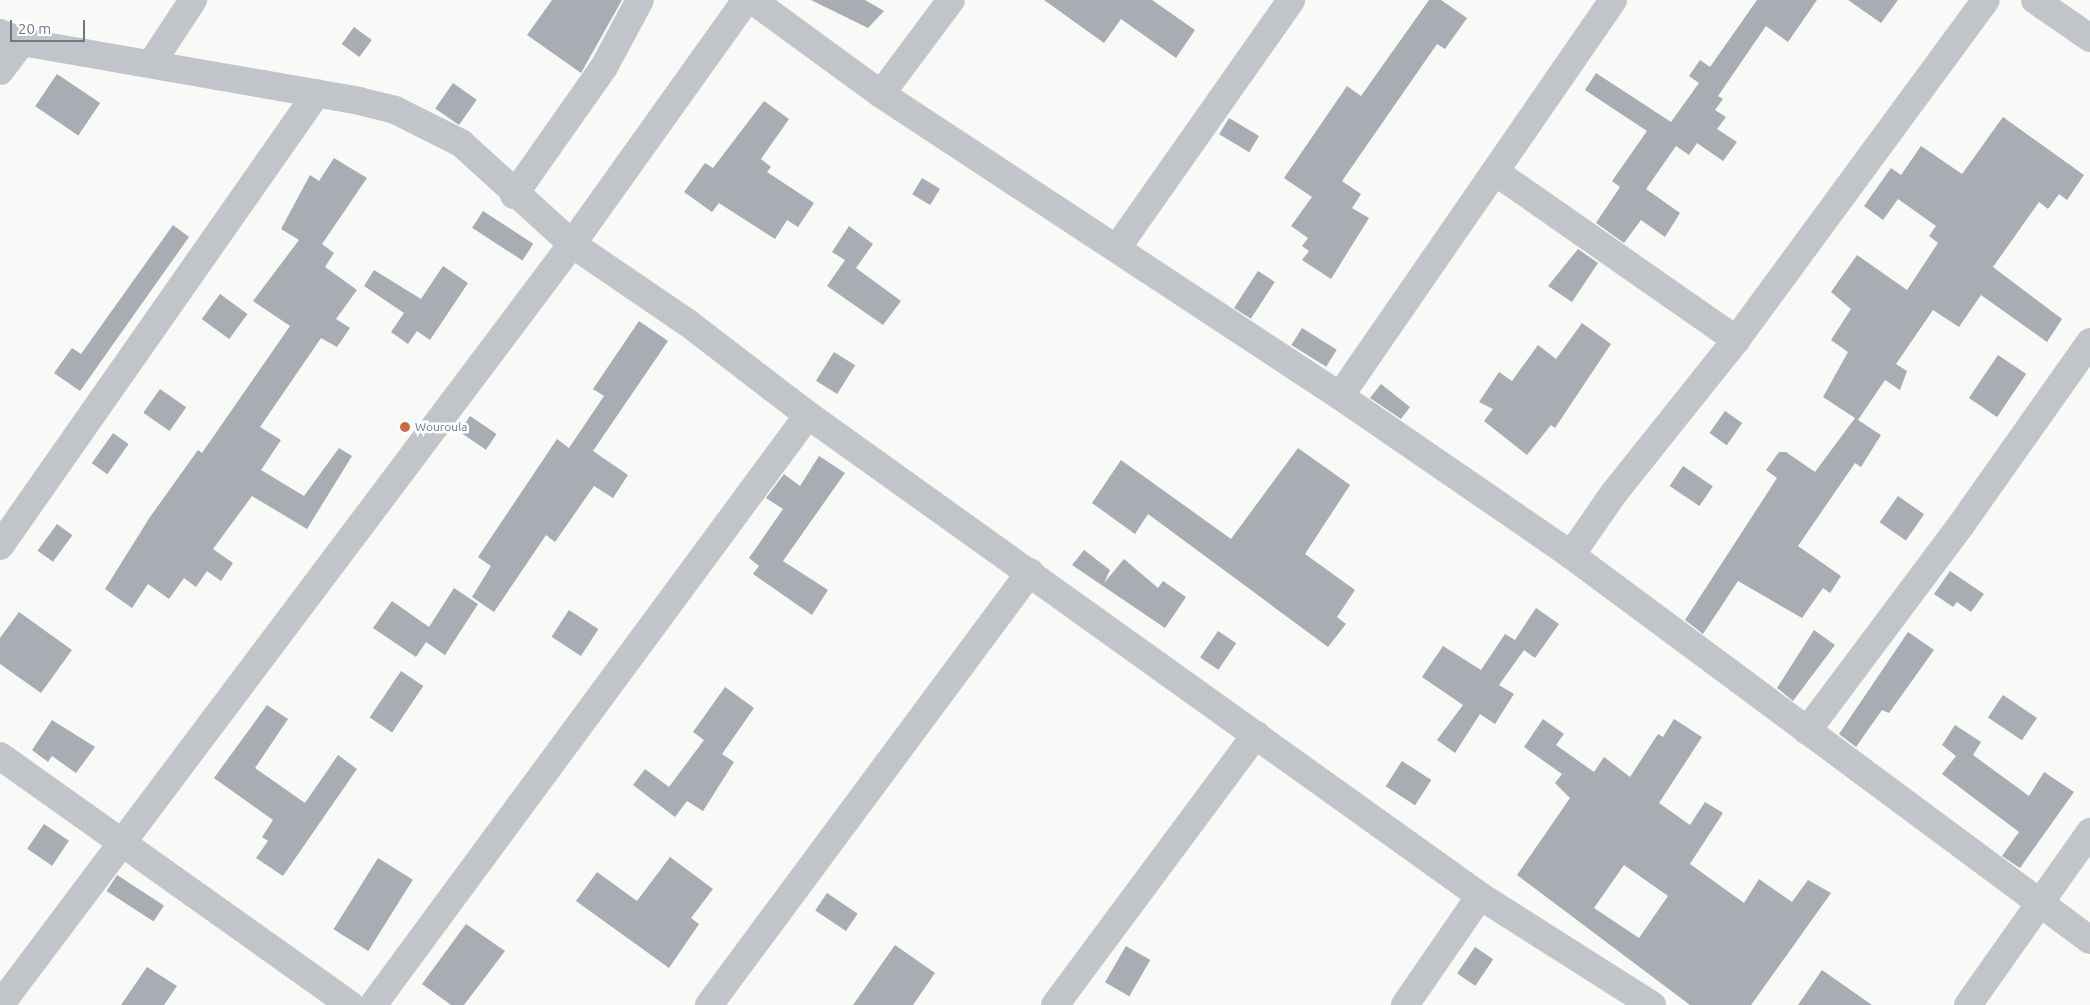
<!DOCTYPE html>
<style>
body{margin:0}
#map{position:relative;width:2090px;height:1005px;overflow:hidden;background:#f9f9f7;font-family:Ubuntu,sans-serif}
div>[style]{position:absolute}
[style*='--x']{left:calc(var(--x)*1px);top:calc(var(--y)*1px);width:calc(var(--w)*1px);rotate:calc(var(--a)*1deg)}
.building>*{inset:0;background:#a7adb3;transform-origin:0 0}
.minor>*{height:28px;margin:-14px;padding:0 14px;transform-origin:14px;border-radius:14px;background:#c1c4c8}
.dots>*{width:14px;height:14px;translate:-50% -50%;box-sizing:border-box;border:2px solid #fff;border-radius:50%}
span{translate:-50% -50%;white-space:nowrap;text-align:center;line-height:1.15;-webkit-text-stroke:5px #fff;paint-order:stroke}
.poi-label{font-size:12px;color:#6c7884}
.left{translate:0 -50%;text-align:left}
.scale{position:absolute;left:10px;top:20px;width:75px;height:22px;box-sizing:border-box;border:2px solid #6c7884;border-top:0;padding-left:6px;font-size:15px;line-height:18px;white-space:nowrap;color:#6c7884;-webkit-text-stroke:4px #fff;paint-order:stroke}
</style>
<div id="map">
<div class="building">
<i style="clip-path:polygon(552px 0,622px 0,581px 73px,527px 35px)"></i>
<i style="clip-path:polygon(811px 0,865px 0,884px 11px,868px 28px)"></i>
<i style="clip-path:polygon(1044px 0,1152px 0,1195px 30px,1176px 58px,1121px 19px,1104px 43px)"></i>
<i style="clip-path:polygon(1429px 0,1441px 0,1467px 18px,1445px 49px,1437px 44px,1342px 181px,1361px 194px,1352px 208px,1369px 218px,1331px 279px,1302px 260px,1309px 251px,1302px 246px,1308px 238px,1291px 226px,1312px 197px,1284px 178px,1347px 86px,1361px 96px)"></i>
<i style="clip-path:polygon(1757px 0,1817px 0,1788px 42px,1766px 26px,1718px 96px,1723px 99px,1715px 110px,1726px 117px,1717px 129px,1737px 142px,1723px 161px,1697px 143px,1689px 155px,1676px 146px,1646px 189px,1680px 213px,1665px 237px,1641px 220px,1624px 243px,1596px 223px,1620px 187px,1612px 181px,1647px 131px,1585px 90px,1596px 73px,1671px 122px,1699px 83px,1689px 76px,1700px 60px,1710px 67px)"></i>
<i style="clip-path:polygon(1848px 0,1898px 0,1881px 23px)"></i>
<i style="left:354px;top:27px;width:22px;height:21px;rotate:36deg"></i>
<i style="left:57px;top:74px;width:52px;height:39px;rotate:34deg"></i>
<i style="left:453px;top:83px;width:29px;height:31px;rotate:35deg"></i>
<i style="clip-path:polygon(764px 101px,789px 119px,761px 159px,771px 167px,767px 172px,814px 203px,798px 227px,787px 220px,775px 239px,719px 203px,712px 212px,684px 192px,705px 163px,713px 168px)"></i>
<i style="clip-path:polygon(2003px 117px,2084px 175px,2067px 200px,2059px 194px,2048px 209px,2039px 202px,1993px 267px,2062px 319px,2047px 342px,1981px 295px,1959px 327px,1933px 310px,1896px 364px,1907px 371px,1900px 390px,1885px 380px,1858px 420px,1881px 435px,1861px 467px,1855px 463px,1798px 546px,1841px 576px,1830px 593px,1823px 588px,1802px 618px,1738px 581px,1703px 634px,1685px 620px,1777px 478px,1766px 470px,1779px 452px,1786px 452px,1815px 472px,1855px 418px,1823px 397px,1848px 352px,1831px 340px,1851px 309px,1831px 292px,1857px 255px,1907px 290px,1938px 243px,1929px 236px,1936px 226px,1898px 199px,1883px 220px,1864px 206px,1891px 168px,1901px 175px,1921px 146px,1962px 174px)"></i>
<i style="left:1229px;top:118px;width:35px;height:19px;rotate:31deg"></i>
<i style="clip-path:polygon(334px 158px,367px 178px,322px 244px,334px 253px,325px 267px,357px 290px,336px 319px,350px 328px,337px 347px,321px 338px,260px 427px,281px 440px,261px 470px,304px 496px,339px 448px,352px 456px,307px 529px,252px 496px,213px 549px,233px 563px,221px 581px,207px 571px,196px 587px,184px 578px,169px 599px,148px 584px,132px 608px,105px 589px,150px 517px,198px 450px,202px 453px,290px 326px,253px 301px,299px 240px,281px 229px,310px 175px,319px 181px)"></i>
<i style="left:922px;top:178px;width:21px;height:19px;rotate:31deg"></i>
<i style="left:483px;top:211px;width:60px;height:20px;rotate:33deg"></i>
<i style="clip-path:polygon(173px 225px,189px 237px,80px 391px,54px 373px,72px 348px,81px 354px)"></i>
<i style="clip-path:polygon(849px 226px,873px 244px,856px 268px,901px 301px,883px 325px,827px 286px,845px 260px,832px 252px)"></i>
<i style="clip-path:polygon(1578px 249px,1598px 263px,1572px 302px,1548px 286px)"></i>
<i style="clip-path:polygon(443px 266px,468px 283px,430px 340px,417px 331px,408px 344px,391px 332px,404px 313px,364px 286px,374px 270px,421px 299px)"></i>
<i style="left:1258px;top:271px;width:20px;height:44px;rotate:33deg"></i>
<i style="left:220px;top:294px;width:34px;height:31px;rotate:36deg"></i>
<i style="clip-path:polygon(639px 321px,668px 341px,593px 451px,628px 475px,613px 498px,594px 486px,555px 542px,546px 535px,494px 612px,472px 597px,491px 566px,478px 557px,557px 439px,569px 448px,604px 396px,593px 389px)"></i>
<i style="clip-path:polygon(1582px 323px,1611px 344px,1555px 428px,1551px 425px,1527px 455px,1484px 421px,1493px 409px,1479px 402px,1499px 372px,1512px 381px,1538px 345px,1556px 359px)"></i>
<i style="left:1302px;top:328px;width:41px;height:20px;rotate:32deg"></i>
<i style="left:834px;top:352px;width:25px;height:34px;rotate:32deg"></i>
<i style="left:1998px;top:355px;width:34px;height:52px;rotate:34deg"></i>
<i style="clip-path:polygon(1381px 384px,1410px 407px,1401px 419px,1370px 398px)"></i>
<i style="left:160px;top:389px;width:32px;height:29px;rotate:35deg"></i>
<i style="left:1725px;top:411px;width:21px;height:27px;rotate:35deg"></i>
<i style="left:470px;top:416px;width:32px;height:19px;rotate:34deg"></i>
<i style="left:113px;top:433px;width:19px;height:37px;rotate:35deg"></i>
<i style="clip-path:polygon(1298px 448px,1350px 485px,1305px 554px,1355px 590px,1337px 617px,1346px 624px,1328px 647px,1148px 514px,1135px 534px,1092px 503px,1121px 460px,1231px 539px)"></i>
<i style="clip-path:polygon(819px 456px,845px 473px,783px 561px,828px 590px,812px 615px,753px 574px,759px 566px,749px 558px,783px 509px,766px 498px,784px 474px,800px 486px)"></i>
<i style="left:1683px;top:466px;width:36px;height:24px;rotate:34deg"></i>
<i style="left:1898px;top:496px;width:32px;height:32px;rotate:35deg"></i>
<i style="left:57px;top:524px;width:19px;height:33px;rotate:36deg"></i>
<i style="clip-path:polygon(1084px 550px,1110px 570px,1104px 583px,1124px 559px,1158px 588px,1163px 581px,1186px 597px,1165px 628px,1072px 565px)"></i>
<i style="clip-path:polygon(1950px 571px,1984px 594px,1971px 612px,1957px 602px,1953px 607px,1934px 594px)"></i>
<i style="clip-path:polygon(454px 588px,478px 604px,445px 655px,426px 642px,416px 657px,373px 628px,392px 601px,429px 627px)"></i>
<i style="clip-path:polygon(1536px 608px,1559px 624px,1535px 658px,1524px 650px,1499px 685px,1514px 694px,1495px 724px,1480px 714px,1455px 753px,1437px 740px,1463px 705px,1422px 677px,1443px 646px,1481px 670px,1505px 634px,1515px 640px)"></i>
<i style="left:569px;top:610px;width:35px;height:32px;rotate:33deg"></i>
<i style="clip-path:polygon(19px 612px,72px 650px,41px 693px,0 664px,0 638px)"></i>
<i style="clip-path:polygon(1814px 630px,1835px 645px,1793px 701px,1777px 688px)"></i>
<i style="left:1218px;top:631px;width:22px;height:32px;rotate:34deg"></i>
<i style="clip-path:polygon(1908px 632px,1934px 650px,1889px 713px,1882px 710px,1856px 747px,1839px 734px)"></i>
<i style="left:401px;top:671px;width:27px;height:56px;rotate:34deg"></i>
<i style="clip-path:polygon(725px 687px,754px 708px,722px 754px,734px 762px,703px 811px,687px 801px,675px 817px,633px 785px,645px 769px,669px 787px,704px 740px,693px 732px)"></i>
<i style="left:2003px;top:695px;width:41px;height:27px;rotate:34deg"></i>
<i style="clip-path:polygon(267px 705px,288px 719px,255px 768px,305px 803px,338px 755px,357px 769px,283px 876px,256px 858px,268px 841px,262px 837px,273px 820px,214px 778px)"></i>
<i style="clip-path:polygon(evenodd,1543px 719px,1564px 734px,1556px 745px,1594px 772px,1604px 757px,1630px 777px,1658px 734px,1663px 737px,1674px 719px,1702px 737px,1659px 803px,1690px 825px,1705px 802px,1723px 813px,1690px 864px,1744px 903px,1759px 879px,1792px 902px,1808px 880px,1831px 893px,1751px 1005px,1690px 1005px,1517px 875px,1570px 798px,1555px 783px,1562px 774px,1524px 747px,1543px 719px,1624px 865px,1668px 896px,1639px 938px,1594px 908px,1624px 865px)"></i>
<i style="clip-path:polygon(52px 720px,95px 747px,76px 773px,52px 756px,48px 762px,32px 750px)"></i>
<i style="clip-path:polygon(1955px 725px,1981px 742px,1973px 755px,2029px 796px,2044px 772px,2074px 792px,2020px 868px,2002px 856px,2019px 832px,1942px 774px,1956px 756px,1942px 745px)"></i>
<i style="left:1402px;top:761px;width:35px;height:30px;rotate:33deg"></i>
<i style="left:44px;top:824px;width:30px;height:30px;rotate:34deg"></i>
<i style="clip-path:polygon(670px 857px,713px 889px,691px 918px,699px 924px,669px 968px,576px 901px,597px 872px,637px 901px)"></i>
<i style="left:378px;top:858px;width:41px;height:84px;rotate:32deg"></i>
<i style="left:117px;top:875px;width:56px;height:19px;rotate:33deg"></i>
<i style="left:827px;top:893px;width:37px;height:21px;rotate:34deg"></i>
<i style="clip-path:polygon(466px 924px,505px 951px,464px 1005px,451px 1005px,422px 984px)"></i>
<i style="clip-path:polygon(895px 945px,935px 973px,913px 1005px,853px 1005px)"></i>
<i style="left:1126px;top:946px;width:28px;height:42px;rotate:30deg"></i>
<i style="left:1475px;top:947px;width:22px;height:32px;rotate:34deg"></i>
<i style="clip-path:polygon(147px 967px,177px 986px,164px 1005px,121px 1005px)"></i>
<i style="clip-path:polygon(1822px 970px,1872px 1005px,1798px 1005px)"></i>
</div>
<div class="minor">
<i style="--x:752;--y:0;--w:160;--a:36.1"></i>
<i style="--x:881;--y:94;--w:549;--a:33.34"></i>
<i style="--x:1340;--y:396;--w:280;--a:34.5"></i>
<i style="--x:1571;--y:555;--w:646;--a:36.57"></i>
<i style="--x:2035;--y:0;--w:67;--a:34.6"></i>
<i style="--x:0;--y:33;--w:24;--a:22"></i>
<i style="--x:22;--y:42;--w:342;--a:9.9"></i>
<i style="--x:359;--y:101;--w:37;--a:14"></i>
<i style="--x:395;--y:110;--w:74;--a:26.6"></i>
<i style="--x:461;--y:143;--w:150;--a:42.3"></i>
<i style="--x:572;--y:244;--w:140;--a:34.3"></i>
<i style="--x:688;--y:323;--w:151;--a:37.5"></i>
<i style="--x:808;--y:415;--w:826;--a:35.59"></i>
<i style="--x:1480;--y:896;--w:204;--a:32.4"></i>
<i style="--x:151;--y:64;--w:77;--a:-56.7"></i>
<i style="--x:0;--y:71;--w:36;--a:-53"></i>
<i style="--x:881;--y:94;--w:117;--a:-53.3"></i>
<i style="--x:1497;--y:173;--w:292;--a:34.9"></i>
<i style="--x:514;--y:195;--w:156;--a:-54.9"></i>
<i style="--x:604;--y:67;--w:76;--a:-61.8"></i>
<i style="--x:1117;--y:248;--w:303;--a:-54.9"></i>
<i style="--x:1340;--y:396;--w:481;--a:-55.4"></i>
<i style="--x:0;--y:546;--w:553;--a:-55.02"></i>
<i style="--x:1571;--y:555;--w:75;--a:-55.3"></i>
<i style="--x:1614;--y:493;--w:196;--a:-51.4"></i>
<i style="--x:1736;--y:340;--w:422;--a:-53.7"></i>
<i style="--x:1807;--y:731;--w:257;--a:-53.2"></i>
<i style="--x:1961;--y:525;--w:224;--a:-54.8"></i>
<i style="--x:0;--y:756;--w:430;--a:35.4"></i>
<i style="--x:0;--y:1005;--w:952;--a:-53.07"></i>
<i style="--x:572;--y:244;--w:300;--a:-54.5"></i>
<i style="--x:373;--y:1005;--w:733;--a:-53.6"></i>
<i style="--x:709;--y:1005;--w:539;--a:-53.45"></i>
<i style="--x:1055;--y:1005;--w:337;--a:-53.4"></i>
<i style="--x:1405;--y:1005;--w:132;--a:-55.5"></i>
<i style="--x:1968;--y:1005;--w:212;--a:-54.8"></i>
</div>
<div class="dots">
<i style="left:405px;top:427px;background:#cf6941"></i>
</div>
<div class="poi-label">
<span class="left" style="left:415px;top:427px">Wouroula</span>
</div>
<div class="scale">20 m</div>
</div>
